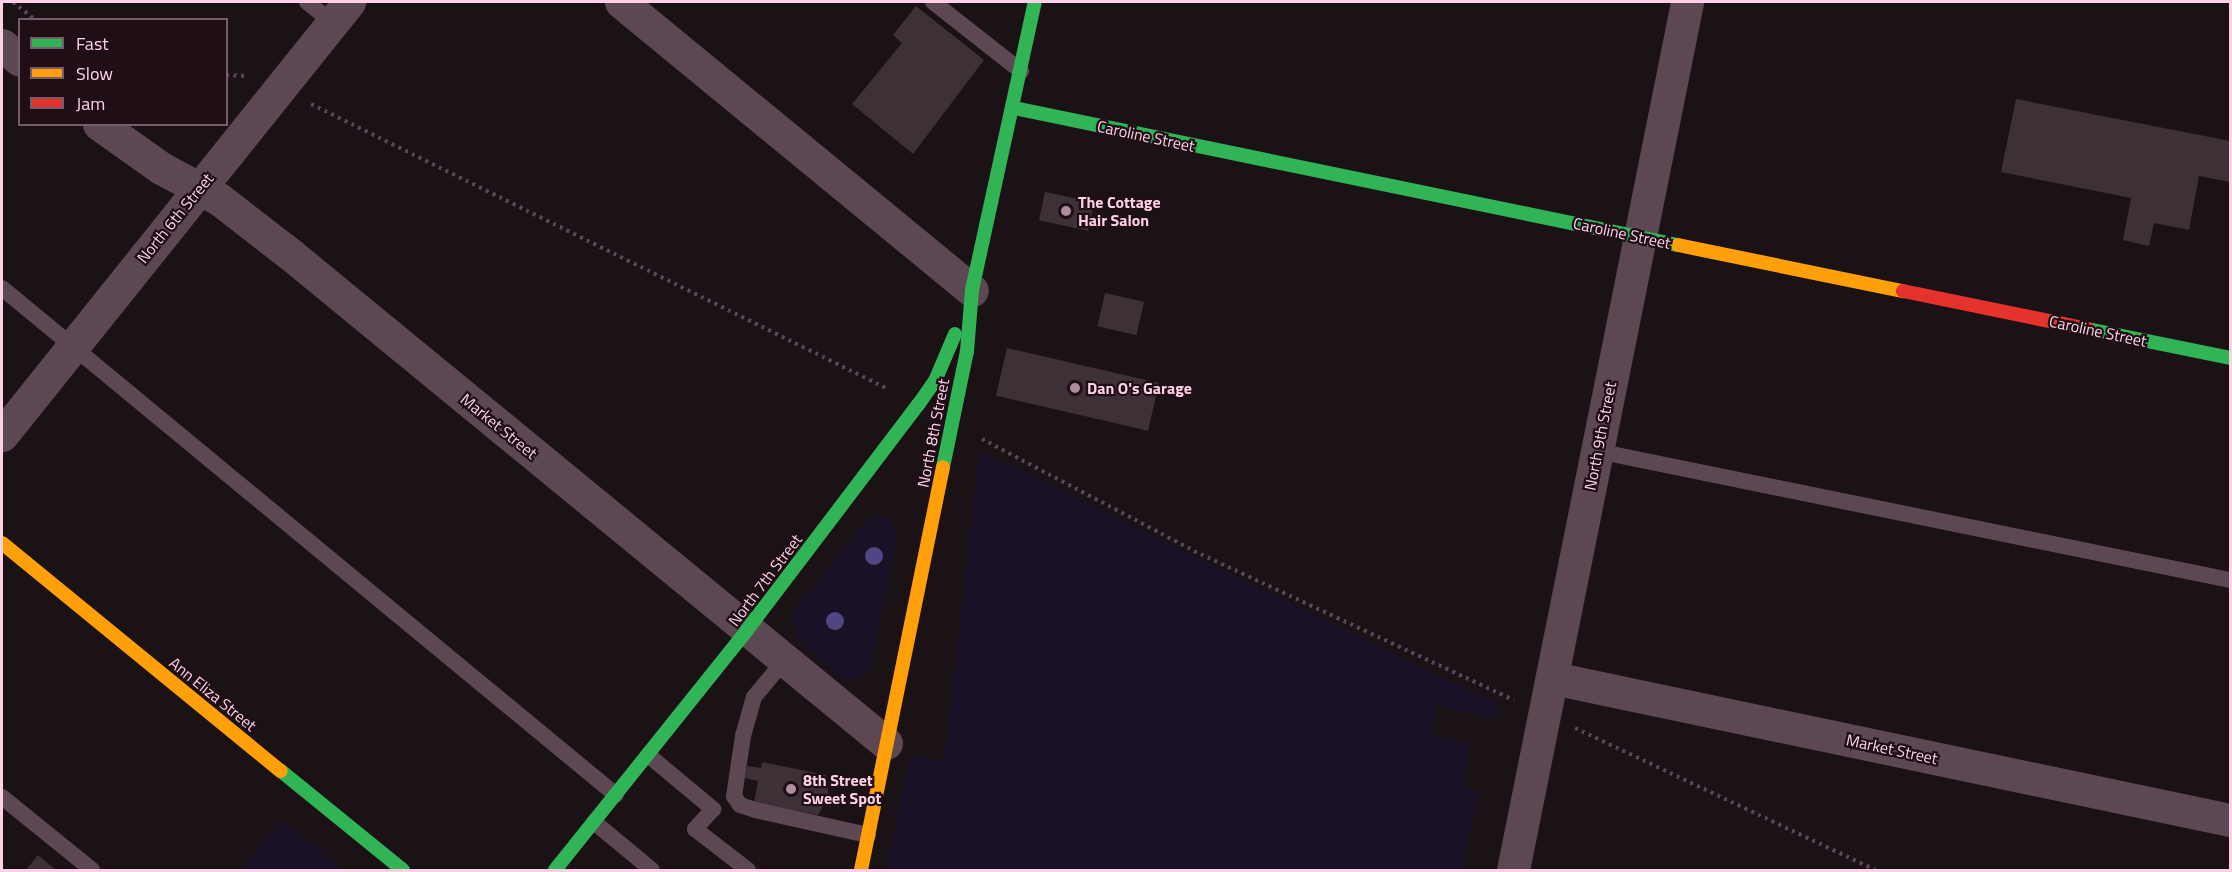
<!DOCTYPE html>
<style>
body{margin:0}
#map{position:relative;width:2232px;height:872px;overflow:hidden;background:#1b1216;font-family:"Titillium Web",sans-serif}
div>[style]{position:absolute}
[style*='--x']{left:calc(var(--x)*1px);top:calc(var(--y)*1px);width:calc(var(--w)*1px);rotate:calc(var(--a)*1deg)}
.green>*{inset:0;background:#191226}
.building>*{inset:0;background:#3d3036;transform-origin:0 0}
.path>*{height:4px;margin-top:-2px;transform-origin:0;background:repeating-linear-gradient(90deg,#57475d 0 3px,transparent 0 7.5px)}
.lane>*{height:16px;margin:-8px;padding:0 8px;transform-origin:8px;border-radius:8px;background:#5c4753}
.street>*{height:33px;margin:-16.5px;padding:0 16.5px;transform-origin:16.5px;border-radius:16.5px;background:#5c4753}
.fast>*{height:14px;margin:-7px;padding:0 7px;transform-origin:7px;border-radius:7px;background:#30b455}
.slow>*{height:14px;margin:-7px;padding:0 7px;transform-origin:7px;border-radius:7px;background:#ff9f0a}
.jam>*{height:14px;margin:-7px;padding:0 7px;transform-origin:7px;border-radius:7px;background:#e5322d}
.trees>*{width:18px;height:18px;margin:-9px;border-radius:50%;background:#504682}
.dots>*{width:16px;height:16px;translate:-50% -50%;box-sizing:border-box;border:3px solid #1f0e16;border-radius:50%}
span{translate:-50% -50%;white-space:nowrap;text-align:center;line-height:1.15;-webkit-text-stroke:4.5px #1f0e16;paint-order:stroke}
.street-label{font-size:16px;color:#fcd0e7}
.poi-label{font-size:16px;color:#fcd0e7;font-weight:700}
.left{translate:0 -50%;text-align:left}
.frame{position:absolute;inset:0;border:3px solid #fcd0e7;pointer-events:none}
.legend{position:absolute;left:18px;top:18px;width:210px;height:108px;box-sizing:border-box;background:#1f0e16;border:2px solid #775c6a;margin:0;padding:8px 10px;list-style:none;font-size:18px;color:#fcd0e7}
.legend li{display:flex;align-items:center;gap:12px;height:30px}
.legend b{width:30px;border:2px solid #775c6a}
</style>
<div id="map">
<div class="green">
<i style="clip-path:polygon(979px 451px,1499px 705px,1496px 719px,1437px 705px,1431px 735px,1470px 744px,1463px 787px,1479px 791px,1462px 870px,886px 870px,910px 755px,944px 761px)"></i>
<i style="clip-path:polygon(870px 516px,889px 516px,898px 534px,869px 672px,847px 681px,799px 642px,792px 619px,796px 607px)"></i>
<i style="clip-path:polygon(282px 819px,343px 870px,241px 870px)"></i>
</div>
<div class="building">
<i style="clip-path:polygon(916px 6px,984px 60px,913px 154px,852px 104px,902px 43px,893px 35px)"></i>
<i style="clip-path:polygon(2016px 99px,2230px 141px,2230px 182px,2199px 176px,2189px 230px,2154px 223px,2149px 246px,2123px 240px,2131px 198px,2001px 172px)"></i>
<i style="left:1045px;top:192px;width:50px;height:29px;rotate:12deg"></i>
<i style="left:1105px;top:293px;width:40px;height:34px;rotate:13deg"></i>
<i style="left:1007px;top:348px;width:156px;height:49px;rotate:13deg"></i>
<i style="clip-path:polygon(762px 762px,826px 775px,829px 796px,818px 815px,754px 803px,758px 781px,745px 778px,747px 766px,761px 768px)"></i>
<i style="clip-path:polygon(38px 855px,56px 870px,26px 870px)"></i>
</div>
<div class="path">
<i style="--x:13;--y:2;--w:28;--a:39"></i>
<i style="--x:226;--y:75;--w:21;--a:3"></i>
<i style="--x:311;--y:104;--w:644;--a:26.29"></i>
<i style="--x:982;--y:439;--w:240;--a:27.8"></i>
<i style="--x:1194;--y:551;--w:353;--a:25"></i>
<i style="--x:1575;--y:728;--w:332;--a:25.3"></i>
</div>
<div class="lane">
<i style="--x:307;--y:2;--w:32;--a:39"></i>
<i style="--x:933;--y:2;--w:112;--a:38.1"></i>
<i style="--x:2;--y:288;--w:796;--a:39.55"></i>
<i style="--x:1597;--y:451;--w:646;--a:11.52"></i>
<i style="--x:784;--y:661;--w:47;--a:129.8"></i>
<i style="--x:754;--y:697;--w:41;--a:105.8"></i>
<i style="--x:743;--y:736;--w:61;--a:98.5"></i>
<i style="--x:734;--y:796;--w:11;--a:56"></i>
<i style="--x:740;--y:805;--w:16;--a:18"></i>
<i style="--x:755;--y:810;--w:116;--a:12.5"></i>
<i style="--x:648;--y:755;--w:85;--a:39.7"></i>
<i style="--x:713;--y:809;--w:27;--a:132"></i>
<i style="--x:695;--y:829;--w:67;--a:37.7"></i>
<i style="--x:2;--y:797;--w:116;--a:39"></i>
<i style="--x:594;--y:822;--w:75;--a:39.6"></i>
</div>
<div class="street">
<i style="--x:621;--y:2;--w:454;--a:39.4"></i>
<i style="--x:2;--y:45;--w:23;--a:40"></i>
<i style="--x:99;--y:124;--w:76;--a:35.4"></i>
<i style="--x:161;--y:168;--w:66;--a:28.1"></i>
<i style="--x:219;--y:199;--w:90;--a:37.8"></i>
<i style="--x:290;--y:254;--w:771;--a:39.37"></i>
<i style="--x:2;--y:435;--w:555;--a:-51.29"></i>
<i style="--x:1553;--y:678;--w:692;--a:11.85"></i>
<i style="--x:1513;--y:870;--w:885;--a:-78.66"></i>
</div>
<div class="fast">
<i style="--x:1014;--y:108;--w:678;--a:11.66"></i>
<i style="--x:2088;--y:329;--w:145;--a:11.5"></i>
<i style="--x:943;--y:467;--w:118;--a:-78.3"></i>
<i style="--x:967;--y:351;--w:61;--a:-85.3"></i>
<i style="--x:972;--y:290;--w:295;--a:-77.7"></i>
<i style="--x:281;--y:771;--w:157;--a:39.1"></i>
<i style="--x:555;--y:870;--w:307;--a:-51.3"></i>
<i style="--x:747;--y:630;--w:283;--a:-52.8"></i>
<i style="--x:918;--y:405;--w:29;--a:-55"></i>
<i style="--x:935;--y:381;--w:51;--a:-66.9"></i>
</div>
<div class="slow">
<i style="--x:1678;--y:245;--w:230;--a:11.6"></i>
<i style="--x:2;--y:543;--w:360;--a:39.3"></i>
<i style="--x:861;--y:870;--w:411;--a:-78.5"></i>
</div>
<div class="jam">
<i style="--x:1903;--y:291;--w:189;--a:11.6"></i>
</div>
<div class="trees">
<i style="left:874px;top:556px"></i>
<i style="left:835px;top:621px"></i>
</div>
<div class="dots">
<i style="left:1066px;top:211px;background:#ad8e9e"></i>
<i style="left:1075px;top:388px;background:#ad8e9e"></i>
<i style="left:791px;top:789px;background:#ad8e9e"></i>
</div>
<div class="street-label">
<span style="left:1146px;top:136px;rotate:12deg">Caroline Street</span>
<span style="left:175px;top:218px;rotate:-51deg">North 6th Street</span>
<span style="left:1622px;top:233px;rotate:12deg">Caroline Street</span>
<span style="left:2098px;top:331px;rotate:12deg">Caroline Street</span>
<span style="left:499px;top:426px;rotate:39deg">Market Street</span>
<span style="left:933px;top:433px;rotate:-79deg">North 8th Street</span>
<span style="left:1600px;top:436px;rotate:-79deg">North 9th Street</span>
<span style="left:765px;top:580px;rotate:-53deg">North 7th Street</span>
<span style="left:213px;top:694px;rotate:39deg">Ann Eliza Street</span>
<span style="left:1892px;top:749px;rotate:12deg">Market Street</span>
</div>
<div class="poi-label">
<span class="left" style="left:1078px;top:211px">The Cottage<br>Hair Salon</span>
<span class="left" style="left:1087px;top:388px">Dan O's Garage</span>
<span class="left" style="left:803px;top:789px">8th Street<br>Sweet Spot</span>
</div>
<div class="frame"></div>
<ul class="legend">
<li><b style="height:8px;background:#30b455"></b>Fast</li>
<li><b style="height:8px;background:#ff9f0a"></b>Slow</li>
<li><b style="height:8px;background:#e5322d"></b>Jam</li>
</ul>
</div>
